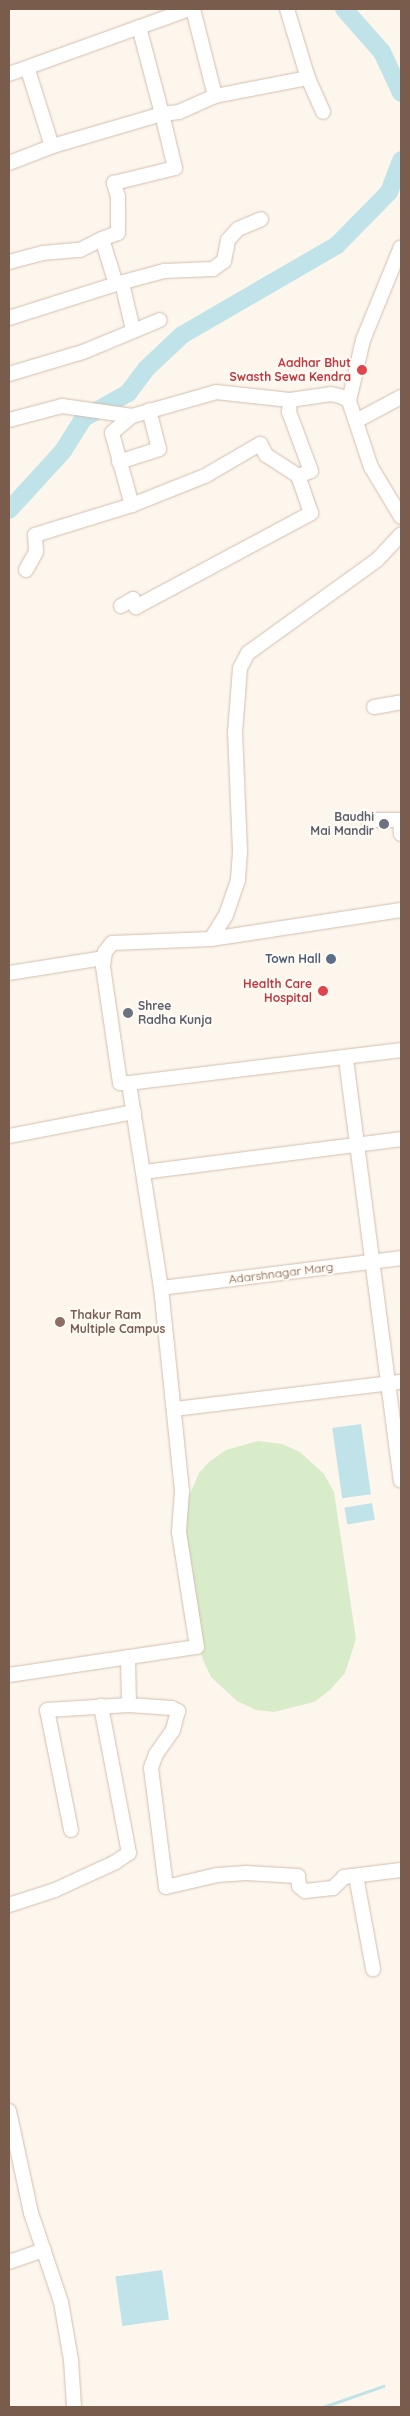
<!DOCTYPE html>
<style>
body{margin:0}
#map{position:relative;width:410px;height:2416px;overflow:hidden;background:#fdf6ec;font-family:Quicksand,sans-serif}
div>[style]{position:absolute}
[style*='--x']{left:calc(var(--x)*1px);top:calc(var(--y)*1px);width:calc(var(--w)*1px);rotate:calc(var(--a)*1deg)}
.green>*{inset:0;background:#d8ecc9}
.water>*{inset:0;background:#bfe3e8;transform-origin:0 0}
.stream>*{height:3px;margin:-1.5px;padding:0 1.5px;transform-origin:1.5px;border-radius:1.5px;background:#bfe3e8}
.river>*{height:18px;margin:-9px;padding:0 9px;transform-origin:9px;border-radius:9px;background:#bfe3e8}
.roads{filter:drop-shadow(0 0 1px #d1beb0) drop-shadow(0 0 1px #d1beb0)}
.minor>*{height:14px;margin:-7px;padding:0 7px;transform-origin:7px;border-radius:7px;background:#fff}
.dots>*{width:14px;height:14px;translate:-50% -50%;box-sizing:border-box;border:2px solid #fffaf3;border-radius:50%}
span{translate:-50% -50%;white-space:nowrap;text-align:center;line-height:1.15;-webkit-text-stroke:4.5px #fffaf3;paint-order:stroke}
.health-label{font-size:12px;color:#be3a42;font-weight:700}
.right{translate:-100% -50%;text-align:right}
.worship-label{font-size:12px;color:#5b616d;font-weight:700}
.left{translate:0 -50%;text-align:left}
.service-label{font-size:12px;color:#4e5e75;font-weight:700}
.street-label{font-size:12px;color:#7a5c4d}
.education-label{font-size:12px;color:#785e54;font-weight:700}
.frame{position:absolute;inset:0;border:10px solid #7a5c4d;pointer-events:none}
</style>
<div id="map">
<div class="green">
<i style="clip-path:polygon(258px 1441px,282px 1444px,300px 1452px,324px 1474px,334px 1492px,356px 1639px,345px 1673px,330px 1690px,314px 1702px,274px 1712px,256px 1710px,237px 1701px,211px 1677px,203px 1660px,198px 1642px,182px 1513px,199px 1473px,210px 1461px,226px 1450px)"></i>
</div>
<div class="water">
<i style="left:361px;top:1424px;width:71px;height:29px;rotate:82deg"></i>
<i style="left:372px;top:1503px;width:17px;height:28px;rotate:80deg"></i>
<i style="left:162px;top:2270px;width:50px;height:47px;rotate:82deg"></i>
</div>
<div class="stream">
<i style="--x:323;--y:2407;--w:64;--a:-19.3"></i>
</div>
<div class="river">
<i style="--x:344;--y:9;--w:57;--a:48.5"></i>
<i style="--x:382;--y:52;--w:45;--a:65.1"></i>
<i style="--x:9;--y:510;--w:80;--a:-47.5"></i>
<i style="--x:63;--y:451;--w:39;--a:-58"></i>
<i style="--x:84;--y:418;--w:51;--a:-29.6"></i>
<i style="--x:128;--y:393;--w:31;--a:-53"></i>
<i style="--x:147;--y:368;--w:48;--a:-43.3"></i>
<i style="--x:182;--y:335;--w:179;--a:-30.1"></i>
<i style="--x:337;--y:245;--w:74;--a:-45.5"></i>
<i style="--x:389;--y:192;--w:34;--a:-69"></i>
</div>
<div class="roads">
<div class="minor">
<i style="--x:193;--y:9;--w:90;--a:75.8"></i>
<i style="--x:287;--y:9;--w:72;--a:73.1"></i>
<i style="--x:308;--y:78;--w:37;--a:66"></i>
<i style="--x:28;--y:70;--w:80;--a:72.5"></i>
<i style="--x:9;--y:74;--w:192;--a:-19.8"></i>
<i style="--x:9;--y:163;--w:50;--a:-21"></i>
<i style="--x:56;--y:145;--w:110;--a:-16.3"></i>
<i style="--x:162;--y:114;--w:90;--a:-104.8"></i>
<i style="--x:9;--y:262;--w:35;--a:-15"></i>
<i style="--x:43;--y:253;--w:37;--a:-5"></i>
<i style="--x:80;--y:250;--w:25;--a:-27"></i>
<i style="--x:122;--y:283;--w:48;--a:76.8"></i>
<i style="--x:116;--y:284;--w:50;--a:-15.2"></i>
<i style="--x:164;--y:271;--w:49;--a:-2.3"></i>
<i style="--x:213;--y:269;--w:14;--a:-36"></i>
<i style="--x:224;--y:261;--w:21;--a:-79"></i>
<i style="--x:228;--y:240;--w:15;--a:-48"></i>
<i style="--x:238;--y:229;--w:25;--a:-23"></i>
<i style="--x:9;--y:318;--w:112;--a:-17.6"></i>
<i style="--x:116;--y:284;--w:47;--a:-107.3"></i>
<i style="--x:102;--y:239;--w:17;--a:-21"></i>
<i style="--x:118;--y:233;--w:36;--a:-90"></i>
<i style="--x:118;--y:197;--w:15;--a:-106"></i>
<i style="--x:114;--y:183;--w:63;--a:-13.8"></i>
<i style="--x:175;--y:168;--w:56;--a:-103.5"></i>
<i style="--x:162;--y:114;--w:17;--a:-7"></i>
<i style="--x:179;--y:112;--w:39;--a:-24"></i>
<i style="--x:215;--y:96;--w:95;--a:-11"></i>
<i style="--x:9;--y:374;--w:77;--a:-16.6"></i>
<i style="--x:83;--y:352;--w:83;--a:-22.6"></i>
<i style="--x:349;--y:401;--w:63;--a:-77.1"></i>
<i style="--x:363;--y:340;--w:100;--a:-67.8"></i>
<i style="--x:132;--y:416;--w:26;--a:140"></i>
<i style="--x:112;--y:433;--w:75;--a:74.5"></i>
<i style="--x:132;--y:505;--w:79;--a:-21.7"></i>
<i style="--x:205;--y:476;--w:64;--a:-30.2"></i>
<i style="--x:260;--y:444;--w:13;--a:61"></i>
<i style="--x:266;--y:455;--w:38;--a:33"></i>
<i style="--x:9;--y:420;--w:55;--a:-14.8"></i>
<i style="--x:62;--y:406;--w:71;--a:8.1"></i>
<i style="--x:132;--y:416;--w:87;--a:-15.9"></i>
<i style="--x:216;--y:392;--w:74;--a:6.2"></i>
<i style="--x:290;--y:400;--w:41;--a:-8.3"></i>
<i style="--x:331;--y:394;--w:12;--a:14"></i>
<i style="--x:343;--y:397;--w:7;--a:34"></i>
<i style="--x:349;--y:401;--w:70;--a:71.6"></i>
<i style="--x:371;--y:467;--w:58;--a:59"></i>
<i style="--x:356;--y:421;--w:51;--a:-28.1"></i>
<i style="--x:119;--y:462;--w:42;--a:-18"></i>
<i style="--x:159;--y:449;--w:40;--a:-104.4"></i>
<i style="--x:26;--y:570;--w:21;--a:-61"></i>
<i style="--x:36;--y:552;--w:17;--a:-93"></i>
<i style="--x:35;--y:535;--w:102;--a:-17.2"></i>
<i style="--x:121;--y:606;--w:14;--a:-30"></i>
<i style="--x:133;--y:599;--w:9;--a:69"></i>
<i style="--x:136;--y:607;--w:199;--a:-28.2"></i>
<i style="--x:311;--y:513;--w:39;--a:-109"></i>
<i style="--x:298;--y:476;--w:14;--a:-21"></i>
<i style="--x:311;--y:471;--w:63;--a:-110.4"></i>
<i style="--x:289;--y:412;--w:12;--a:-85"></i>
<i style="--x:374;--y:707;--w:27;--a:-10"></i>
<i style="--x:368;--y:820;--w:33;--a:0"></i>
<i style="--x:400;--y:820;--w:14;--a:86"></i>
<i style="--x:211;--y:939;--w:28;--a:-58"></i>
<i style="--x:226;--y:915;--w:37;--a:-71"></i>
<i style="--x:238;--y:880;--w:29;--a:-86"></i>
<i style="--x:240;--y:851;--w:118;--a:-92.4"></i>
<i style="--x:235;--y:733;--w:65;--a:-85.6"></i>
<i style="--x:240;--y:668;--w:17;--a:-62"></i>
<i style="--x:248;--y:653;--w:159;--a:-35.8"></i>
<i style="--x:377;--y:560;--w:35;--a:-47"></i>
<i style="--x:9;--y:973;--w:96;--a:-9"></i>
<i style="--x:346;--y:1059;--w:425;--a:82.6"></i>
<i style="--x:129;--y:1083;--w:274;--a:-6.9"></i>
<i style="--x:9;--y:1136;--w:127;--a:-10.9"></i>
<i style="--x:144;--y:1172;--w:259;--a:-7.3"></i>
<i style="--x:161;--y:1288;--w:242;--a:-7.1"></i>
<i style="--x:174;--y:1409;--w:229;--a:-6.8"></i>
<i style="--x:9;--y:1675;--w:190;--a:-8.5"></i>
<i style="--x:197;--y:1647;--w:116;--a:-98.9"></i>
<i style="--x:179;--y:1532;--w:41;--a:-85.8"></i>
<i style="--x:182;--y:1491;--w:204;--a:-95.9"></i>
<i style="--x:161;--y:1288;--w:207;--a:-98.9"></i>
<i style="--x:129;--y:1083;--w:9;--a:180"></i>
<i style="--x:120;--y:1083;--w:118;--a:-98.3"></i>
<i style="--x:103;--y:966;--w:14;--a:-82"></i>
<i style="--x:105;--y:952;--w:11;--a:-52"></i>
<i style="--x:112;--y:943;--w:99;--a:-2.3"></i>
<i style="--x:211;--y:939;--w:192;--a:-8.7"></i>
<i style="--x:129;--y:1705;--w:43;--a:4"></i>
<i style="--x:172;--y:1708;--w:7;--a:27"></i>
<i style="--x:178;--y:1711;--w:20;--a:105"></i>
<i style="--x:173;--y:1730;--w:29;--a:125"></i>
<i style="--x:156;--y:1754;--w:15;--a:110"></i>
<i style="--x:151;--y:1768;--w:120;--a:82.8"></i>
<i style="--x:166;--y:1887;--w:52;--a:-13.2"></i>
<i style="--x:217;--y:1875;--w:29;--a:-4"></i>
<i style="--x:246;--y:1873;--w:52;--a:3.3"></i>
<i style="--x:298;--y:1876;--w:10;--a:84"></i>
<i style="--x:299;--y:1886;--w:8;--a:40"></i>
<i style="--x:305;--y:1891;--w:28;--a:-6"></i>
<i style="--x:333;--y:1888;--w:16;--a:-45"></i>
<i style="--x:344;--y:1877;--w:57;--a:-7"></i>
<i style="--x:71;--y:1830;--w:122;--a:-101.3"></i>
<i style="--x:47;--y:1710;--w:82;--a:-3.5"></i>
<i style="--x:129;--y:1705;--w:48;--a:-91.2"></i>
<i style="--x:356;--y:1876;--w:95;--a:79.6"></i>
<i style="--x:9;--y:1905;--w:48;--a:-18.1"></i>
<i style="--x:55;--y:1890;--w:65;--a:-24.6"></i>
<i style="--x:114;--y:1863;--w:18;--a:-34"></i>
<i style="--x:129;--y:1853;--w:150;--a:-100.8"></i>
<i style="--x:9;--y:2111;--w:104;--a:77.8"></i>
<i style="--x:31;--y:2213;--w:94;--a:71.4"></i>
<i style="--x:61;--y:2302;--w:59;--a:80.2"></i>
<i style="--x:71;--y:2360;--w:47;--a:86.3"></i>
<i style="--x:9;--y:2262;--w:37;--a:-19"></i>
</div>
</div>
<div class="dots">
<i style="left:362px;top:370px;background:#e0444e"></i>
<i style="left:384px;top:824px;background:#6b7280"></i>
<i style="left:331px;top:959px;background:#5c6f8a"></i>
<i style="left:323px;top:991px;background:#e0444e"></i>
<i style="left:128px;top:1013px;background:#6b7280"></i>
<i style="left:60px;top:1322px;background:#8d6e63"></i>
</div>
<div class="health-label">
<span class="right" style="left:351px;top:370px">Aadhar Bhut<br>Swasth Sewa Kendra</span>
<span class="right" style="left:312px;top:991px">Health Care<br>Hospital</span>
</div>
<div class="worship-label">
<span class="right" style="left:374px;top:824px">Baudhi<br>Mai Mandir</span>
<span class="left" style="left:138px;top:1013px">Shree<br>Radha Kunja</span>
</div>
<div class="service-label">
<span class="right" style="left:321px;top:959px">Town Hall</span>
</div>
<div class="street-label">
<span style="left:281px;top:1273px;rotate:-7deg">Adarshnagar Marg</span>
</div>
<div class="education-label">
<span class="left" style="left:70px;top:1322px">Thakur Ram<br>Multiple Campus</span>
</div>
<div class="frame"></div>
</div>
